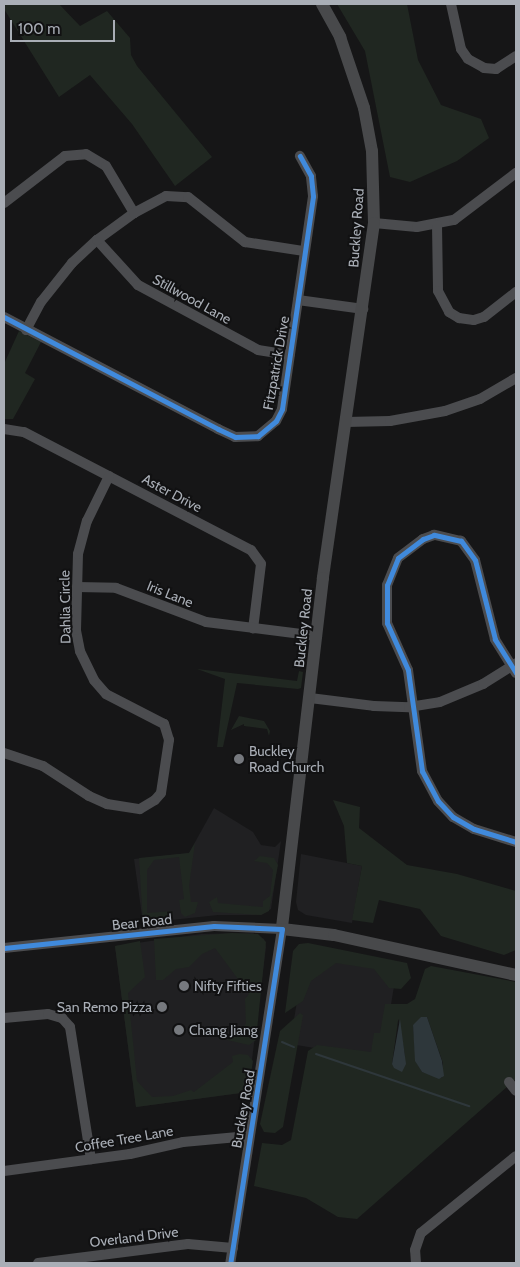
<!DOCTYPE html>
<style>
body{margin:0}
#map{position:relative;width:520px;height:1267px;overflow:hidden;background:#161617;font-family:Cabin,sans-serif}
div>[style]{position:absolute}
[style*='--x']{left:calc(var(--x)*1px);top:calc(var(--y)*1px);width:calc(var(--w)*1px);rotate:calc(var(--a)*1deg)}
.built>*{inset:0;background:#202022}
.green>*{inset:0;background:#202721}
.water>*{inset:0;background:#2e373b}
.stream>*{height:2px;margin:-1px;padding:0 1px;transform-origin:1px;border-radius:1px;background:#2e373b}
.minor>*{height:10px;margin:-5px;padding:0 5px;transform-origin:5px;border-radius:5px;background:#4b4c4f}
.major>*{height:12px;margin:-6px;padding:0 6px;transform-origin:6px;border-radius:6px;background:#48494b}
.cycleway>*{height:5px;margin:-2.5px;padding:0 2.5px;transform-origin:2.5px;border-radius:2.5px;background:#408adc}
.dots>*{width:14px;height:14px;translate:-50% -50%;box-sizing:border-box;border:2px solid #111112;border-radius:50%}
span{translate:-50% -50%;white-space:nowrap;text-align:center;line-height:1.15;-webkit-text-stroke:4px #111112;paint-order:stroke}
.street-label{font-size:14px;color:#a9aeb6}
.poi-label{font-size:14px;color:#a9aeb6}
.left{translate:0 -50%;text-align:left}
.right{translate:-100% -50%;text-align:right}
.frame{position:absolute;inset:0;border:5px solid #a9aeb6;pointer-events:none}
.scale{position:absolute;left:10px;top:20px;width:105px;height:22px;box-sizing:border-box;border:2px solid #a9aeb6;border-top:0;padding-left:6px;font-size:15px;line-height:18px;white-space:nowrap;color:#a9aeb6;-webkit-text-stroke:4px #111112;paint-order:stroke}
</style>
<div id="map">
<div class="built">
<i style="clip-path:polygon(214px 808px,253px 832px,261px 845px,275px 847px,281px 841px,271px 909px,261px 915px,218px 915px,143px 923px,134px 859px,189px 853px)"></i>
<i style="clip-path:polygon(301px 854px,362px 866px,352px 923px,306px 915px,298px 910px,296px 902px)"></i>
<i style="clip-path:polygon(253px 933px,264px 939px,266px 947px,248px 1092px,136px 1107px,115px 946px,201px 934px)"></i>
<i style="clip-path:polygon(328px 957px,397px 968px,382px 1059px,290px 1044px,300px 983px)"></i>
</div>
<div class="green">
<i style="clip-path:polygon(4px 4px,59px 4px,80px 26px,107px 11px,130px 38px,131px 55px,137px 66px,212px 157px,175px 186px,132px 124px,90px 75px,59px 97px,4px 9px)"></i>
<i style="clip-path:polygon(337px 4px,407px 4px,418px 60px,441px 105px,481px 119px,489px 138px,457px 161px,410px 182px,390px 177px,365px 51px)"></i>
<i style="clip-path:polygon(19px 331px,41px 342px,25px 373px,35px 379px,13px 419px,4px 419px,4px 364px)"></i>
<i style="clip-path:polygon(197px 669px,297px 681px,299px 671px,303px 672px,301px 688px,298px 689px,237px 683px,223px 747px,217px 747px,225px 679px)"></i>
<i style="clip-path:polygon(239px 716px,264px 721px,270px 731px,269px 736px,267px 729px,244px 726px,244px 724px,231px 730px)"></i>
<i style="clip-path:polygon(333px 800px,360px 807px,359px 828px,407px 865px,457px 874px,516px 891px,516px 950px,504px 955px,441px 936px,420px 909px,379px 900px,373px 923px,352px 920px,362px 866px,347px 863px,344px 826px)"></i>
<i style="clip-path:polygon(195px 843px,189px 886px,191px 902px,198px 902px,195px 913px,185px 917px,181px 913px,179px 900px,184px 899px,179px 857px,154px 860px,147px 870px,147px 913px,172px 911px,173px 914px,169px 919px,143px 923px,139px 858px,189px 853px)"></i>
<i style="clip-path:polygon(260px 856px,274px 858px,278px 865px,269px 911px,261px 915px,213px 912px,209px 902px,217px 897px,218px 903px,263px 907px,263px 901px,270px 896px,273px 870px,267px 863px,254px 861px)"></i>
<i style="clip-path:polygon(232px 933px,258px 934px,266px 942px,256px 1040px,249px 1045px,227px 1040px,246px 1024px,245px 999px,249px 994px,215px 948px,202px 954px,189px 967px,176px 969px,163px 980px,156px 980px,154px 939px)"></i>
<i style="clip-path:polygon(140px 941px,145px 977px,128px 993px,137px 1081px,152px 1097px,173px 1096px,191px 1090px,194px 1092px,233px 1062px,232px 1056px,240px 1054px,248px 1055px,253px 1061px,248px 1092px,136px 1107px,115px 946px)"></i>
<i style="clip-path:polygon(308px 943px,407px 963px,411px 978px,401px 989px,389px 988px,374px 969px,336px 963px,311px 981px,303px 1001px,285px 1013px,293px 951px,299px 944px)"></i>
<i style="clip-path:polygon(evenodd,431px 966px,516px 982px,516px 1079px,357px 1219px,338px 1217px,306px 1198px,254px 1186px,262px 1143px,282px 1145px,291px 1140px,308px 1051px,317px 1045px,371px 1052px,374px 1033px,380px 1033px,385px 1004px,407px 1004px,415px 999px,425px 969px,431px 966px,427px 1017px,443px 1063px,442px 1078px,422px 1072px,416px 1062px,413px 1025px,427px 1017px,431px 966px,399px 1019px,405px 1056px,392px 1064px,398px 1021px,399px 1019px)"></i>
<i style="clip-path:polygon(300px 1013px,303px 1015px,283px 1127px,275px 1133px,264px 1132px,260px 1124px,280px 1031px)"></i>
</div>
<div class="water">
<i style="clip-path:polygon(421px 1017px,427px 1017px,442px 1061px,444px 1076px,439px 1079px,422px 1072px,415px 1061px,413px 1025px)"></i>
<i style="clip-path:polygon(400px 1019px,406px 1064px,402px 1072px,394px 1068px,392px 1064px)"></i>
</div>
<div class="stream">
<i style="--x:282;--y:1042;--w:13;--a:23"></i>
<i style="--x:316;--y:1054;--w:162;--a:18.8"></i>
</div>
<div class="minor">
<i style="--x:451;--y:4;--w:46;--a:77.5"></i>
<i style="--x:461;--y:49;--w:12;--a:55"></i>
<i style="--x:468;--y:59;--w:18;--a:29"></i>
<i style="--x:484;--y:68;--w:12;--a:5"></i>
<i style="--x:496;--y:69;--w:24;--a:-33"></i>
<i style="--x:4;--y:203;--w:77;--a:-37.6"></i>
<i style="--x:65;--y:156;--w:21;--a:-5"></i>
<i style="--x:86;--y:154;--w:23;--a:31"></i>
<i style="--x:106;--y:166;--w:55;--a:59.2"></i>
<i style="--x:374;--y:223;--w:43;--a:5.3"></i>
<i style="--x:417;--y:227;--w:38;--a:-11"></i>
<i style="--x:454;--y:220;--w:78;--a:-37.2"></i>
<i style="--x:437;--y:225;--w:66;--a:89.1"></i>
<i style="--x:438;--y:291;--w:24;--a:62"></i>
<i style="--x:449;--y:312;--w:12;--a:31"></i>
<i style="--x:459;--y:318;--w:15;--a:8"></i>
<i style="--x:474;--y:320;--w:10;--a:-17"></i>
<i style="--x:484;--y:317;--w:41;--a:-38"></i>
<i style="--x:97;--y:240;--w:61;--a:47.7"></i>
<i style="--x:138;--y:285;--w:136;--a:28.4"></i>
<i style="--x:258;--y:350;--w:32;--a:9"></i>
<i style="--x:298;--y:300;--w:66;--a:7.9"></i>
<i style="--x:4;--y:317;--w:242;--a:27.6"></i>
<i style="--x:218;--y:429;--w:19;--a:25"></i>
<i style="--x:235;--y:437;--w:23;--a:-2"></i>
<i style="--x:258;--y:436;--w:23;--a:-40"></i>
<i style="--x:276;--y:421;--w:13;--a:-63"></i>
<i style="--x:282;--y:409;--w:215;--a:-81.7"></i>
<i style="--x:313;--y:196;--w:20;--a:-96"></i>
<i style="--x:311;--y:176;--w:23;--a:-119"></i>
<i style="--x:26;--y:330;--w:32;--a:-62"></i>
<i style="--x:41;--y:302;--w:50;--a:-51.5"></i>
<i style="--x:72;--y:263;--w:34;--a:-43"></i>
<i style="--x:97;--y:240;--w:46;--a:-36.1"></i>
<i style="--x:134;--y:213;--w:36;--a:-28"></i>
<i style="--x:166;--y:196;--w:22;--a:3"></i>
<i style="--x:188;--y:197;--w:73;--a:38.3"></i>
<i style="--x:245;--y:242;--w:60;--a:8.7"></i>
<i style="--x:346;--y:422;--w:44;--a:-1.3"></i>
<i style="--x:390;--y:421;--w:56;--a:-10.3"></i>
<i style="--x:445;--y:411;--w:37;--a:-19"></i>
<i style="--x:480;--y:399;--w:42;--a:-30.3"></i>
<i style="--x:4;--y:429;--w:20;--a:9"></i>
<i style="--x:24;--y:432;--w:256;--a:27.5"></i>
<i style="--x:251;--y:550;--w:17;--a:54"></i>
<i style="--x:261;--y:564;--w:65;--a:97"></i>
<i style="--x:77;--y:587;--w:39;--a:1"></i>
<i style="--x:116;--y:588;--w:96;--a:20.7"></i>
<i style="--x:206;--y:622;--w:112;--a:7.2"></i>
<i style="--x:516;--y:673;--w:40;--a:-122"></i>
<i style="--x:495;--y:639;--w:81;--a:-104.2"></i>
<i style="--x:475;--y:560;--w:24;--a:-126"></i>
<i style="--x:461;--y:541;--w:28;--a:-167"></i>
<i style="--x:434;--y:535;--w:12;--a:160"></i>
<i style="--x:423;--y:539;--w:31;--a:143"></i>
<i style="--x:398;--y:558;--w:29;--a:112"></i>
<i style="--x:387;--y:585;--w:38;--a:90"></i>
<i style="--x:387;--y:623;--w:51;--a:65.9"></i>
<i style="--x:408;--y:670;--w:102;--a:82.1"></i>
<i style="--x:422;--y:771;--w:34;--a:62"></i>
<i style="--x:438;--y:801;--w:22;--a:47"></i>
<i style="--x:453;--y:817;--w:24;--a:30"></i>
<i style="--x:474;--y:829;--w:44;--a:17.2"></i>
<i style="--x:310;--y:698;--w:64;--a:7.1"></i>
<i style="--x:374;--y:706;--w:35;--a:2"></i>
<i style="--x:409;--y:707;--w:31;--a:-9"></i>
<i style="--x:440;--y:702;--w:47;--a:-22.7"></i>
<i style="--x:483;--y:684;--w:39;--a:-32"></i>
<i style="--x:4;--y:753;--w:41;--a:18.4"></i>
<i style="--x:43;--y:766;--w:55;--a:33.1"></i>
<i style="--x:89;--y:796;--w:20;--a:24"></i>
<i style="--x:107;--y:804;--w:33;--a:9"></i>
<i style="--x:140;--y:809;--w:17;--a:-31"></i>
<i style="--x:155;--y:800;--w:9;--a:-49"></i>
<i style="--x:161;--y:793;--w:54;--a:-81.4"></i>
<i style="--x:169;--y:740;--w:17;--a:-107"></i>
<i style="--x:164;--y:724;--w:65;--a:-152.7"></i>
<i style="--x:106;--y:694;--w:18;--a:-131"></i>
<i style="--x:94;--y:680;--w:32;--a:-116"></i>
<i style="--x:80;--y:651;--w:21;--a:-101"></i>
<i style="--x:76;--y:630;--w:76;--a:-88.5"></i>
<i style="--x:78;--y:554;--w:34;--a:-75"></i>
<i style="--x:87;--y:521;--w:50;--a:-63.9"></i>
<i style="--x:4;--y:948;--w:211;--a:-6"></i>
<i style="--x:214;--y:926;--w:68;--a:2.5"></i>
<i style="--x:282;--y:929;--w:338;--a:98.8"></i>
<i style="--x:4;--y:1018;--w:44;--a:-5.2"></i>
<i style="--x:48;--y:1014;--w:15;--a:16"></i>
<i style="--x:62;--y:1018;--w:12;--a:48"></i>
<i style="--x:70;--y:1027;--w:134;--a:81"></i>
<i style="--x:509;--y:1082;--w:11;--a:52"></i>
<i style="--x:4;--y:1171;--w:127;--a:-7.7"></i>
<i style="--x:130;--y:1154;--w:54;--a:-12.8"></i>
<i style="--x:183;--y:1142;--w:66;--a:-5.2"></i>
<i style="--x:38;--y:1263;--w:151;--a:-7.2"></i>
<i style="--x:188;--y:1244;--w:45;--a:5.1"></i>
<i style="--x:416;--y:1263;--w:13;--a:-94"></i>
<i style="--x:415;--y:1250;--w:18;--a:-71"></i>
<i style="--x:421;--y:1233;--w:122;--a:-39"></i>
</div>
<div class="major">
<i style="--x:322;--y:4;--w:38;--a:61"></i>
<i style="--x:340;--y:37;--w:75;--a:71.3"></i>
<i style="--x:364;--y:108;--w:44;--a:79.5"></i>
<i style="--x:372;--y:151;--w:72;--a:88.4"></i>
<i style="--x:374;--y:223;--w:359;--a:98.2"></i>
<i style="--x:323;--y:578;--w:353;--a:96.7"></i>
<i style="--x:282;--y:929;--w:52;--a:6.6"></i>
<i style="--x:334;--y:935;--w:186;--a:12.4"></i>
</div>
<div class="cycleway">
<i style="--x:4;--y:317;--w:242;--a:27.6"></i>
<i style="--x:218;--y:429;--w:19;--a:25"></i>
<i style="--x:235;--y:437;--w:23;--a:-2"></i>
<i style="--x:258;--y:436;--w:23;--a:-40"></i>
<i style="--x:276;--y:421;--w:13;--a:-63"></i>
<i style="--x:282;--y:409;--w:215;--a:-81.7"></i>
<i style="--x:313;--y:196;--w:20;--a:-96"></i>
<i style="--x:311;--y:176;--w:23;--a:-119"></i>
<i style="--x:516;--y:673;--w:40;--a:-122"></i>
<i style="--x:495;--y:639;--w:81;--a:-104.2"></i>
<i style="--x:475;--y:560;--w:24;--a:-126"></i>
<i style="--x:461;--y:541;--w:28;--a:-167"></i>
<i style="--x:434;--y:535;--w:12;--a:160"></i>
<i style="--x:423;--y:539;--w:31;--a:143"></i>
<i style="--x:398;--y:558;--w:29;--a:112"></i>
<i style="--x:387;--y:585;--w:38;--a:90"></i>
<i style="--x:387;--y:623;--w:51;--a:65.9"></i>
<i style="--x:408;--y:670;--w:102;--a:82.1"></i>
<i style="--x:422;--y:771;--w:34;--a:62"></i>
<i style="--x:438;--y:801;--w:22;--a:47"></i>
<i style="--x:453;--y:817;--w:24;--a:30"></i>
<i style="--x:474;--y:829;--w:44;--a:17.2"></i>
<i style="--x:4;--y:948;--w:211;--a:-6"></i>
<i style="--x:214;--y:926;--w:68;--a:2.5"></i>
<i style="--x:282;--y:929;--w:338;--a:98.8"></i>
</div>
<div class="dots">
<i style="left:239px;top:759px;background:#76797e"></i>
<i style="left:184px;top:986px;background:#76797e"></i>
<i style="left:162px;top:1007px;background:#76797e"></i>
<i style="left:179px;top:1030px;background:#76797e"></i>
</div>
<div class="street-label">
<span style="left:356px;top:228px;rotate:-86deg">Buckley Road</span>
<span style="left:192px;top:299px;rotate:29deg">Stillwood Lane</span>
<span style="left:276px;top:363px;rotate:-80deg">Fitzpatrick Drive</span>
<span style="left:172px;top:493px;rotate:28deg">Aster Drive</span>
<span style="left:170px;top:594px;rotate:22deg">Iris Lane</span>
<span style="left:65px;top:607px;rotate:-91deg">Dahlia Circle</span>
<span style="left:303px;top:628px;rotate:-84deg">Buckley Road</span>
<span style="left:142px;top:922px;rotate:-6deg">Bear Road</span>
<span style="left:243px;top:1109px;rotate:-80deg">Buckley Road</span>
<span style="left:124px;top:1139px;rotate:-10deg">Coffee Tree Lane</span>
<span style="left:134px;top:1237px;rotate:-7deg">Overland Drive</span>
</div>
<div class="poi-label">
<span class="left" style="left:249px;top:759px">Buckley<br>Road Church</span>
<span class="left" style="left:194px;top:986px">Nifty Fifties</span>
<span class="right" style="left:152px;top:1007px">San Remo Pizza</span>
<span class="left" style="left:189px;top:1030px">Chang Jiang</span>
</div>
<div class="frame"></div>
<div class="scale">100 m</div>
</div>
